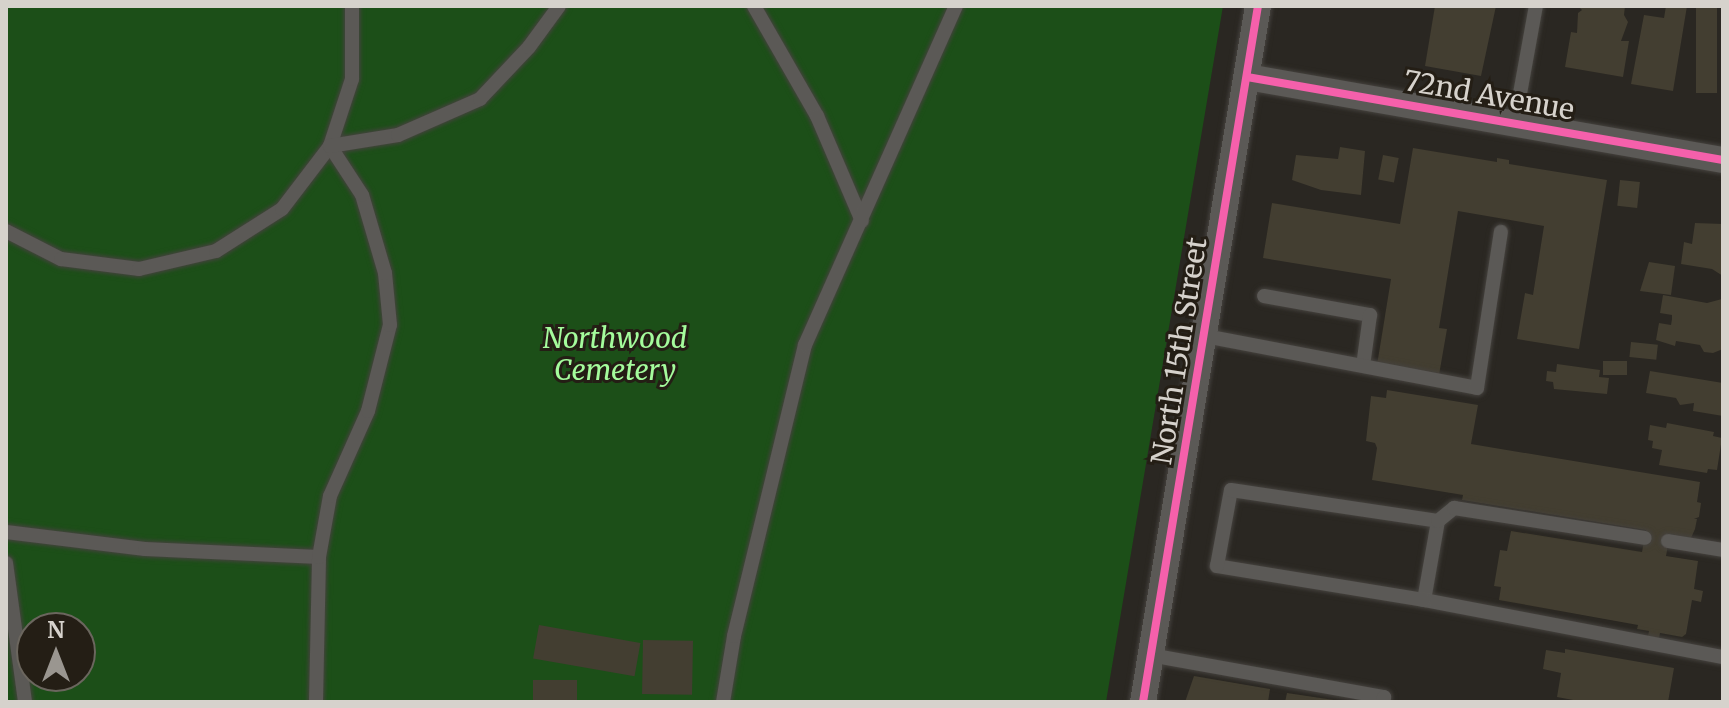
<!DOCTYPE html>
<style>
body{margin:0}
#map{position:relative;width:1729px;height:708px;overflow:hidden;background:#2a2722;font-family:Merriweather,serif}
div>[style]{position:absolute}
[style*='--x']{left:calc(var(--x)*1px);top:calc(var(--y)*1px);width:calc(var(--w)*1px);rotate:calc(var(--a)*1deg)}
.green>*{inset:0;background:#1c4f18}
.building>*{inset:0;background:#433e31;transform-origin:0 0}
.roads{filter:drop-shadow(0 0 2px #45423e) drop-shadow(0 0 2px #45423e)}
.lane>*{height:14px;margin:-7px;padding:0 7px;transform-origin:7px;border-radius:7px;background:#5b5956}
.street>*{height:26px;margin:-13px;padding:0 13px;transform-origin:13px;border-radius:13px;background:#5b5956}
.cycleway>*{height:8px;margin:-4px;padding:0 4px;transform-origin:4px;border-radius:4px;background:#f560ab}
span{translate:-50% -50%;white-space:nowrap;text-align:center;line-height:1.15;-webkit-text-stroke:6px #241e15;paint-order:stroke}
.street-label{font-size:28px;color:#d6d2cc}
.park-label{font-size:28px;color:#a4fc9c;font-style:italic}
.frame{position:absolute;inset:0;border:8px solid #d6d2cc;pointer-events:none}
.north{position:absolute;left:16px;top:612px;width:80px;height:80px;box-sizing:border-box;background:#241e15;border:2px solid #6b665e;border-radius:50%;rotate:0deg;font-size:22px;font-weight:700;line-height:32px;text-align:center;color:#d6d2cc}
.north::after{content:'';display:block;margin:auto;width:28px;height:36px;background:#9a9690;clip-path:polygon(50% 0,100% 100%,50% 72%,0 100%)}
</style>
<div id="map">
<div class="green">
<i style="clip-path:polygon(evenodd,6px 6px,1223px 6px,1106px 702px,6px 702px,6px 6px,32px 628px,80px 628px,80px 676px,32px 676px,32px 628px)"></i>
</div>
<div class="building">
<i style="clip-path:polygon(1435px 6px,1496px 6px,1481px 76px,1425px 66px)"></i>
<i style="clip-path:polygon(1578px 6px,1625px 6px,1624px 15px,1628px 22px,1621px 41px,1629px 41px,1623px 77px,1565px 67px,1571px 32px,1577px 33px,1578px 13px,1582px 10px)"></i>
<i style="clip-path:polygon(1666px 6px,1687px 6px,1673px 91px,1631px 84px,1644px 15px,1664px 18px)"></i>
<i style="left:1696px;top:6px;width:21px;height:87px"></i>
<i style="clip-path:polygon(1340px 147px,1365px 151px,1361px 195px,1321px 190px,1292px 180px,1296px 155px,1338px 159px)"></i>
<i style="clip-path:polygon(1413px 148px,1497px 162px,1497px 158px,1509px 160px,1509px 164px,1607px 180px,1579px 349px,1517px 339px,1525px 293px,1533px 295px,1544px 226px,1458px 211px,1439px 328px,1447px 329px,1439px 375px,1377px 365px,1391px 279px,1263px 258px,1272px 203px,1400px 224px)"></i>
<i style="left:1383px;top:155px;width:16px;height:25px;rotate:11deg"></i>
<i style="left:1620px;top:180px;width:20px;height:26px;rotate:6deg"></i>
<i style="clip-path:polygon(1695px 223px,1723px 224px,1723px 276px,1712px 269px,1681px 264px,1684px 242px,1692px 244px)"></i>
<i style="clip-path:polygon(1649px 262px,1675px 266px,1671px 295px,1640px 291px)"></i>
<i style="clip-path:polygon(1663px 295px,1707px 303px,1722px 299px,1723px 349px,1713px 353px,1704px 352px,1700px 345px,1676px 341px,1675px 346px,1656px 340px,1659px 323px,1671px 325px,1672px 319px,1672px 315px,1660px 313px)"></i>
<i style="left:1631px;top:342px;width:27px;height:15px;rotate:6deg"></i>
<i style="left:1627px;top:361px;width:14px;height:24px;rotate:90deg"></i>
<i style="clip-path:polygon(1557px 364px,1600px 370px,1599px 377px,1609px 378px,1607px 394px,1554px 389px,1553px 382px,1546px 381px,1547px 371px,1556px 372px)"></i>
<i style="clip-path:polygon(1650px 371px,1723px 383px,1723px 416px,1693px 411px,1694px 403px,1680px 405px,1676px 398px,1646px 393px)"></i>
<i style="clip-path:polygon(1387px 390px,1478px 405px,1471px 444px,1700px 482px,1697px 502px,1701px 503px,1699px 517px,1694px 519px,1697px 519px,1695px 529px,1691px 538px,1670px 534px,1666px 556px,1698px 561px,1694px 589px,1703px 591px,1701px 602px,1692px 600px,1686px 634px,1682px 637px,1660px 633px,1658px 643px,1647px 641px,1649px 631px,1637px 629px,1638px 625px,1499px 600px,1501px 587px,1494px 586px,1500px 550px,1507px 551px,1511px 531px,1642px 552px,1646px 530px,1462px 500px,1463px 495px,1372px 480px,1377px 448px,1375px 443px,1366px 441px,1371px 396px,1386px 398px)"></i>
<i style="clip-path:polygon(1667px 423px,1714px 432px,1713px 436px,1722px 438px,1717px 470px,1708px 469px,1707px 473px,1659px 465px,1662px 450px,1652px 448px,1653px 441px,1648px 440px,1650px 425px,1666px 428px)"></i>
<i style="left:539px;top:625px;width:103px;height:34px;rotate:10deg"></i>
<i style="left:643px;top:640px;width:50px;height:54px;rotate:1deg"></i>
<i style="clip-path:polygon(1565px 649px,1674px 668px,1668px 702px,1584px 702px,1557px 697px,1561px 673px,1543px 669px,1546px 650px,1565px 653px)"></i>
<i style="clip-path:polygon(1194px 676px,1270px 689px,1268px 702px,1185px 702px)"></i>
<i style="left:577px;top:680px;width:22px;height:44px;rotate:90deg"></i>
<i style="clip-path:polygon(1287px 693px,1334px 700px,1334px 702px,1285px 702px)"></i>
</div>
<div class="roads">
<div class="lane">
<i style="--x:754;--y:6;--w:127;--a:60.2"></i>
<i style="--x:817;--y:116;--w:114;--a:66.8"></i>
<i style="--x:1515;--y:121;--w:117;--a:-79.7"></i>
<i style="--x:6;--y:231;--w:62;--a:27"></i>
<i style="--x:61;--y:259;--w:79;--a:7.3"></i>
<i style="--x:139;--y:269;--w:79;--a:-13.2"></i>
<i style="--x:216;--y:251;--w:78;--a:-32.5"></i>
<i style="--x:282;--y:209;--w:79;--a:-52.7"></i>
<i style="--x:330;--y:146;--w:71;--a:-71.8"></i>
<i style="--x:352;--y:79;--w:73;--a:-90"></i>
<i style="--x:1264;--y:296;--w:108;--a:10.2"></i>
<i style="--x:1370;--y:315;--w:51;--a:97.8"></i>
<i style="--x:1205;--y:336;--w:277;--a:10.8"></i>
<i style="--x:1477;--y:388;--w:158;--a:-81.3"></i>
<i style="--x:1438;--y:521;--w:80;--a:100"></i>
<i style="--x:1424;--y:600;--w:304;--a:10.8"></i>
<i style="--x:6;--y:532;--w:140;--a:7"></i>
<i style="--x:145;--y:549;--w:174;--a:2.6"></i>
<i style="--x:1668;--y:541;--w:56;--a:9.3"></i>
<i style="--x:6;--y:563;--w:140;--a:82.2"></i>
<i style="--x:1424;--y:600;--w:210;--a:-170.7"></i>
<i style="--x:1217;--y:566;--w:77;--a:-79.6"></i>
<i style="--x:1231;--y:490;--w:209;--a:8.5"></i>
<i style="--x:1438;--y:521;--w:21;--a:-39"></i>
<i style="--x:1454;--y:508;--w:193;--a:8.9"></i>
<i style="--x:1150;--y:655;--w:238;--a:10.2"></i>
<i style="--x:1384;--y:697;--w:5;--a:101"></i>
<i style="--x:316;--y:702;--w:145;--a:-88.8"></i>
<i style="--x:319;--y:557;--w:62;--a:-79.8"></i>
<i style="--x:330;--y:496;--w:93;--a:-65.9"></i>
<i style="--x:368;--y:411;--w:89;--a:-75.7"></i>
<i style="--x:390;--y:325;--w:52;--a:-95.5"></i>
<i style="--x:385;--y:273;--w:81;--a:-106.4"></i>
<i style="--x:362;--y:195;--w:59;--a:-123.1"></i>
<i style="--x:330;--y:146;--w:69;--a:-9.2"></i>
<i style="--x:398;--y:135;--w:90;--a:-23.7"></i>
<i style="--x:480;--y:99;--w:71;--a:-46.7"></i>
<i style="--x:529;--y:47;--w:51;--a:-53.8"></i>
<i style="--x:723;--y:702;--w:67;--a:-80.5"></i>
<i style="--x:734;--y:636;--w:300;--a:-76.3"></i>
<i style="--x:805;--y:345;--w:371;--a:-66"></i>
</div>
<div class="street">
<i style="--x:1247;--y:77;--w:483;--a:9.9"></i>
<i style="--x:1143;--y:702;--w:705;--a:-80.62"></i>
</div>
</div>
<div class="cycleway">
<i style="--x:1247;--y:77;--w:483;--a:9.9"></i>
<i style="--x:1143;--y:702;--w:705;--a:-80.62"></i>
</div>
<div class="street-label">
<span style="left:1489px;top:95px;rotate:10deg">72nd Avenue</span>
<span style="left:1179px;top:351px;rotate:-81deg">North 15th Street</span>
</div>
<div class="park-label">
<span style="left:615px;top:354px">Northwood<br>Cemetery</span>
</div>
<div class="frame"></div>
<div class="north">N</div>
</div>
